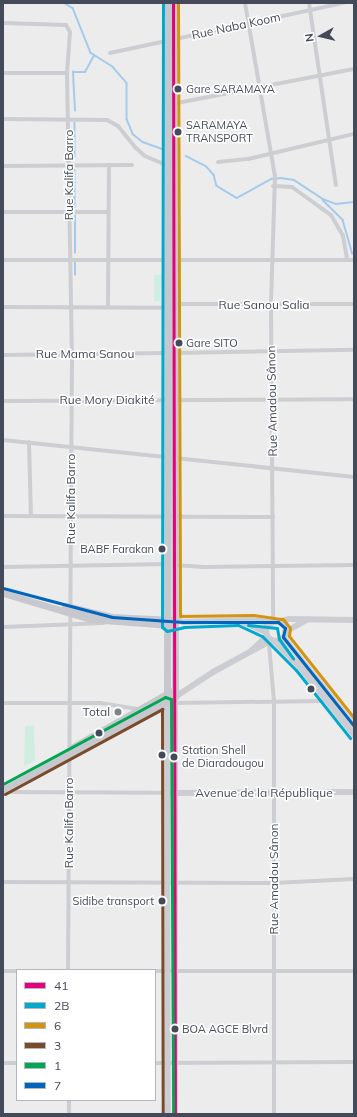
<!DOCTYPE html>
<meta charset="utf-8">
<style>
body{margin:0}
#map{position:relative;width:357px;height:1117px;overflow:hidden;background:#edecec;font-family:Mulish,sans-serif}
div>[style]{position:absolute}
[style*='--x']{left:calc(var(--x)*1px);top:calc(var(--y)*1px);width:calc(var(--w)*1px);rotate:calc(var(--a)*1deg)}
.green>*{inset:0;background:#d0ede2}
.stream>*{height:1.5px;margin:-0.75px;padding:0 0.75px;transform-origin:0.75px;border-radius:0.75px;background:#a4cbeb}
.street>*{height:4px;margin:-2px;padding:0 2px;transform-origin:2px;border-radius:2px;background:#cdced2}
.secondary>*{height:6px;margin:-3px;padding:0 3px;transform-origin:3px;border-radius:3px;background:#cccdd2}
.secondary>.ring{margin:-3px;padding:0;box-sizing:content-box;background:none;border:6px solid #cccdd2;border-radius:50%}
.primary>*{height:7px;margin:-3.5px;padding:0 3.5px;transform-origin:3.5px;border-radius:3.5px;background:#c7c8cd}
.bus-1>*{height:3px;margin:-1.5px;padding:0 1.5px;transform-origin:1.5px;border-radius:1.5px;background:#e5007d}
.bus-2>*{height:3px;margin:-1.5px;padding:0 1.5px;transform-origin:1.5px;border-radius:1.5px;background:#00a9ce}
.bus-3>*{height:3px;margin:-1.5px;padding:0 1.5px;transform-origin:1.5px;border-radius:1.5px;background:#d39412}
.bus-4>*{height:3px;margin:-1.5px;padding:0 1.5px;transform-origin:1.5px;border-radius:1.5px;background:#7a4b2a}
.bus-5>*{height:3px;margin:-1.5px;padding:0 1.5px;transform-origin:1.5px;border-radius:1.5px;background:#00a651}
.bus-6>*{height:3px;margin:-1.5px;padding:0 1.5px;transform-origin:1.5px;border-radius:1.5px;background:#0065bd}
.dots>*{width:11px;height:11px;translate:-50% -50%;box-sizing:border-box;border:2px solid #fff;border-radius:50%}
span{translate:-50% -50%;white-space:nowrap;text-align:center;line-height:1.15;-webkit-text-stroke:3px #fff;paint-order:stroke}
.bus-label{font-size:11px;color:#444a59}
.left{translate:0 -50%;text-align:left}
.right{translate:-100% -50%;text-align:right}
.street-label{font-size:12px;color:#444a59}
.poi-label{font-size:12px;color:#444a59}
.frame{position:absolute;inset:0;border:4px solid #444a59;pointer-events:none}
.legend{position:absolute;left:16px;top:969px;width:140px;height:132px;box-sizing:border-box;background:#fff;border:1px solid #b4b7bd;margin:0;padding:5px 7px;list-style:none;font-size:12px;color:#444a59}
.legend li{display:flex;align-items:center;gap:8px;height:20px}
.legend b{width:20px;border:1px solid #b4b7bd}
.north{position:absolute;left:301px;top:16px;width:40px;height:40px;-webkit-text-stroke:3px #fff;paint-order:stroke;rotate:262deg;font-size:11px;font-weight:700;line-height:16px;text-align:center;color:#444a59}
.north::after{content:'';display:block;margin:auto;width:14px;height:18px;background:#444a59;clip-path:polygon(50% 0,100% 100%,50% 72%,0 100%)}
</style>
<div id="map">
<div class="green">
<i style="clip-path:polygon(161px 274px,160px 301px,154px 302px,154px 275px)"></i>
<i style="clip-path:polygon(34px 725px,35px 761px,24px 766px,25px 726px)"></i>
</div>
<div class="stream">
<i style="--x:64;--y:3;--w:10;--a:29"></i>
<i style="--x:73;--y:8;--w:48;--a:68.2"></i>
<i style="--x:91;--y:53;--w:26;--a:32"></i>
<i style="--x:113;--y:67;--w:21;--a:49"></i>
<i style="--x:127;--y:83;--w:36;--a:90"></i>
<i style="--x:127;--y:119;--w:16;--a:68"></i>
<i style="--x:133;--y:134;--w:13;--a:39"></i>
<i style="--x:143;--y:142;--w:20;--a:20"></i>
<i style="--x:75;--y:111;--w:39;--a:-93"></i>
<i style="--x:73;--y:72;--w:12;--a:0"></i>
<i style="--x:85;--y:72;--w:18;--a:-61"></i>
<i style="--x:75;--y:123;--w:34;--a:90"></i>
<i style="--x:186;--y:156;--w:22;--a:27"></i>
<i style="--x:206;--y:166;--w:12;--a:48"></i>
<i style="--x:214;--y:175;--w:11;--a:75"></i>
<i style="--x:217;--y:186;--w:23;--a:31"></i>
<i style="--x:237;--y:198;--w:39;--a:-29"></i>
<i style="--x:271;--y:179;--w:10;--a:-6"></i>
<i style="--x:281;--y:178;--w:13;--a:9"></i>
<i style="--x:294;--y:180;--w:35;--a:33"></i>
<i style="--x:323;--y:199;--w:14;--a:21"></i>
<i style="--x:336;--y:204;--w:18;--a:-6"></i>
<i style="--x:75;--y:170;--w:37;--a:90"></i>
<i style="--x:323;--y:200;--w:28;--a:45"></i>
<i style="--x:343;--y:220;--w:35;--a:74"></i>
<i style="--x:75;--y:253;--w:37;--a:-90"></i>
<i style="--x:75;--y:275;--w:13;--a:-90"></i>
</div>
<div class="street">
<i style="--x:245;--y:3;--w:176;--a:80.2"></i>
<i style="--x:275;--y:176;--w:130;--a:91.8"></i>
<i style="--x:271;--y:306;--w:316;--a:89.6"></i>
<i style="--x:309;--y:3;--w:184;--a:81.6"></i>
<i style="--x:3;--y:23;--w:63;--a:1.8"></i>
<i style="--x:66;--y:25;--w:8;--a:60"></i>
<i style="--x:70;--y:32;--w:41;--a:94.2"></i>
<i style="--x:67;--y:73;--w:281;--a:89"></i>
<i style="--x:72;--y:354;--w:616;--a:90.37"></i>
<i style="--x:110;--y:53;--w:239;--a:-12.1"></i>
<i style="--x:3;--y:73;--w:64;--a:0"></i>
<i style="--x:172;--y:104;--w:185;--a:-10.9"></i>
<i style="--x:3;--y:119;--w:104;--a:0.6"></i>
<i style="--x:107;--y:120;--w:13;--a:29"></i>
<i style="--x:118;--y:126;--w:28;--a:51"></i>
<i style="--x:136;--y:148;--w:12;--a:42"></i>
<i style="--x:145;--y:156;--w:23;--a:23"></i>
<i style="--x:218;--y:162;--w:30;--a:-6"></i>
<i style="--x:248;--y:159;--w:109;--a:-13.3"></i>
<i style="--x:3;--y:166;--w:129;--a:-0.4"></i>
<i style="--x:273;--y:186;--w:19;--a:3"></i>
<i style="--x:292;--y:187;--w:48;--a:35.7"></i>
<i style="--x:331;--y:215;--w:24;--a:60"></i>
<i style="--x:343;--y:236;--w:23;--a:80"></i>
<i style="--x:3;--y:212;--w:105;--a:0"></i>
<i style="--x:3;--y:260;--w:351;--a:0"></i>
<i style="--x:174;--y:304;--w:180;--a:0"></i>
<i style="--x:108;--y:306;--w:141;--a:-89.6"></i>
<i style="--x:3;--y:307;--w:164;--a:0.3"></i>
<i style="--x:174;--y:353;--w:180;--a:-1"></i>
<i style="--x:3;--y:355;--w:164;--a:-0.7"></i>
<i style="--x:3;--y:401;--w:351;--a:-0.3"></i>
<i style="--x:3;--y:440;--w:353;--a:6"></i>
<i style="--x:29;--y:442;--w:74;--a:88.5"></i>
<i style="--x:3;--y:516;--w:270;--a:0.2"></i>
<i style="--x:175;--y:565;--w:29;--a:4"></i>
<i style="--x:204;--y:567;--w:150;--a:-0.8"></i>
<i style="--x:3;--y:567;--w:165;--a:-1"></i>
<i style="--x:3;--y:627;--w:101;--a:-2.3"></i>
<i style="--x:269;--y:644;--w:57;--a:85"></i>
<i style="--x:274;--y:701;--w:413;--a:90"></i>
<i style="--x:3;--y:703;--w:97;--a:0"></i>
<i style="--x:100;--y:703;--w:38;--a:9"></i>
<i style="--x:175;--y:703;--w:152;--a:-0.8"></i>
<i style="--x:3;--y:792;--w:164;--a:0.3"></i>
<i style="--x:3;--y:882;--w:271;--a:0.2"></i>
<i style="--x:274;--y:883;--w:80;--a:-2.9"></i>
<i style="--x:3;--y:971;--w:14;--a:0"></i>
<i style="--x:155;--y:971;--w:199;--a:0"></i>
<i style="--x:3;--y:1063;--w:14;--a:0"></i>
<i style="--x:155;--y:1063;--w:199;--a:-0.3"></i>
<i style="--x:69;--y:1114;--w:14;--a:-90"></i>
</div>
<div class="secondary">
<i style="--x:175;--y:619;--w:9;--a:21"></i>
<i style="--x:183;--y:622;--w:70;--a:-1.6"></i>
<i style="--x:253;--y:620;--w:19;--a:9"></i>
<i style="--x:240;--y:621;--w:28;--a:23"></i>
<i class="ring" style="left:266px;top:621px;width:14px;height:14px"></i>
<i style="--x:276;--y:622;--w:13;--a:-13"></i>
<i style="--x:289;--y:619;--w:65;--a:0.9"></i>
<i style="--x:285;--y:632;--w:26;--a:-29"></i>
<i style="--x:283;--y:637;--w:114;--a:51.4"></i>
<i style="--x:274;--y:641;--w:37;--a:45"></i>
<i style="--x:300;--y:667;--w:87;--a:51.5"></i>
<i style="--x:251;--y:651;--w:22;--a:-43"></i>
<i style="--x:167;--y:701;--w:413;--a:89.9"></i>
<i style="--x:172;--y:793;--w:182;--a:-0.3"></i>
<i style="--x:175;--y:1114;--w:417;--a:-90"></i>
<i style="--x:175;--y:697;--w:45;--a:-33.3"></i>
<i style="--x:213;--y:672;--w:67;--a:-28.5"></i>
</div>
<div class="primary">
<i style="--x:3;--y:593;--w:91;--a:16.6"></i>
<i style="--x:90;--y:619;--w:81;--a:4.2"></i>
<i style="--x:65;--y:606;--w:48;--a:13.2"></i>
<i style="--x:112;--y:617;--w:59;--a:2.9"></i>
<i style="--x:167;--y:701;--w:698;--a:-89.92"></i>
<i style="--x:73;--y:747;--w:112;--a:-29.6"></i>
<i style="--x:3;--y:790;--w:196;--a:-28.4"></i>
<i style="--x:175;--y:697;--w:694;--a:-90.17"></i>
</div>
<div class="bus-1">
<i style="--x:173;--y:3;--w:1111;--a:89.9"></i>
</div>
<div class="bus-2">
<i style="--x:163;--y:3;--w:624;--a:90.09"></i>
<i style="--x:162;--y:627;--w:6;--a:39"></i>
<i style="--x:167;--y:631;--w:17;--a:-13"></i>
<i style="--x:184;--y:627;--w:54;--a:-2.1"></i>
<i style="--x:238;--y:625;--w:26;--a:25"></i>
<i style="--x:262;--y:636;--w:48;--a:45"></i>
<i style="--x:296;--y:670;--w:87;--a:51.5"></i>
<i style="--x:248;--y:625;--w:29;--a:6"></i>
<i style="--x:277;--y:628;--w:11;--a:80"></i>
<i style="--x:279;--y:639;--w:24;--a:54"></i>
</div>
<div class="bus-3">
<i style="--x:178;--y:3;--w:613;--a:89.81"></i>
<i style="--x:180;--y:616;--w:73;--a:-0.8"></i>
<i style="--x:253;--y:615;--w:30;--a:8"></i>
<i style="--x:283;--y:619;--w:11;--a:52"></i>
<i style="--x:290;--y:628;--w:8;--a:97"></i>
<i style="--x:289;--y:636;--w:105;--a:51.6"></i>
</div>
<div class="bus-4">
<i style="--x:5;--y:794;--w:179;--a:-28.4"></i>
<i style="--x:162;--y:709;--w:405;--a:89.9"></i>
</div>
<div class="bus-5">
<i style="--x:3;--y:784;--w:184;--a:-28.2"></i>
<i style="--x:165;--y:697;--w:6;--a:18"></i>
<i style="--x:171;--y:699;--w:415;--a:89.7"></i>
</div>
<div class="bus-6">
<i style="--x:3;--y:588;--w:113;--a:14.9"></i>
<i style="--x:112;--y:617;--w:71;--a:4"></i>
<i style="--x:183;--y:622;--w:95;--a:0"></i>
<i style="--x:278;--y:622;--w:9;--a:41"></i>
<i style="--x:285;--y:628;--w:9;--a:103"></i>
<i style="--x:283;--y:637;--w:114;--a:51.4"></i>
</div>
<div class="dots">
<i style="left:178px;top:89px;background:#444a59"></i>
<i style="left:178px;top:132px;background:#444a59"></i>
<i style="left:179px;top:343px;background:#444a59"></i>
<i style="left:162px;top:549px;background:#444a59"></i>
<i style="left:311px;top:689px;background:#444a59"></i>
<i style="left:118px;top:712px;background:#7f838c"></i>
<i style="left:99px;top:733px;background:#444a59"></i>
<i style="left:162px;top:755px;background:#444a59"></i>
<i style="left:174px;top:757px;background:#444a59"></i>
<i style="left:162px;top:901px;background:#444a59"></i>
<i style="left:175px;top:1029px;background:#444a59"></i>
</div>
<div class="bus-label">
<span class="left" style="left:186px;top:89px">Gare SARAMAYA</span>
<span class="left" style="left:186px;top:132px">SARAMAYA<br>TRANSPORT</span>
<span class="left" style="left:186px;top:343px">Gare SITO</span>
<span class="right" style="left:154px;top:549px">BABF Farakan</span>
<span class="left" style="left:182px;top:757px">Station Shell<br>de Diaradougou</span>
<span class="right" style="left:154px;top:901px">Sidibe transport</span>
<span class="left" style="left:182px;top:1029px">BOA AGCE Blvrd</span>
</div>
<div class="street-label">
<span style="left:236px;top:26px;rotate:-12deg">Rue Naba Koom</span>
<span style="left:69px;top:175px;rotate:-90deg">Rue Kalifa Barro</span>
<span style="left:264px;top:305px">Rue Sanou Salia</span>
<span style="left:85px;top:354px">Rue Mama Sanou</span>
<span style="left:107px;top:400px">Rue Mory Diakité</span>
<span style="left:272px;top:401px;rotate:-91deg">Rue Amadou Sânon</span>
<span style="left:71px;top:499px;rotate:-90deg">Rue Kalifa Barro</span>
<span style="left:264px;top:793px">Avenue de la République</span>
<span style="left:69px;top:823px;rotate:-90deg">Rue Kalifa Barro</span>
<span style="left:274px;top:879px;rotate:-90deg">Rue Amadou Sânon</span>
</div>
<div class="poi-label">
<span class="right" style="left:110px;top:712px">Total</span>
</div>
<div class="frame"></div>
<ul class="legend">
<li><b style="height:5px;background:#e5007d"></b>41</li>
<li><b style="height:5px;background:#00a9ce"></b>2B</li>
<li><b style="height:5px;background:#d39412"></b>6</li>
<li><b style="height:5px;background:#7a4b2a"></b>3</li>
<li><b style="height:5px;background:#00a651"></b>1</li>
<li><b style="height:5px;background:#0065bd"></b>7</li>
</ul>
<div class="north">N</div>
</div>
